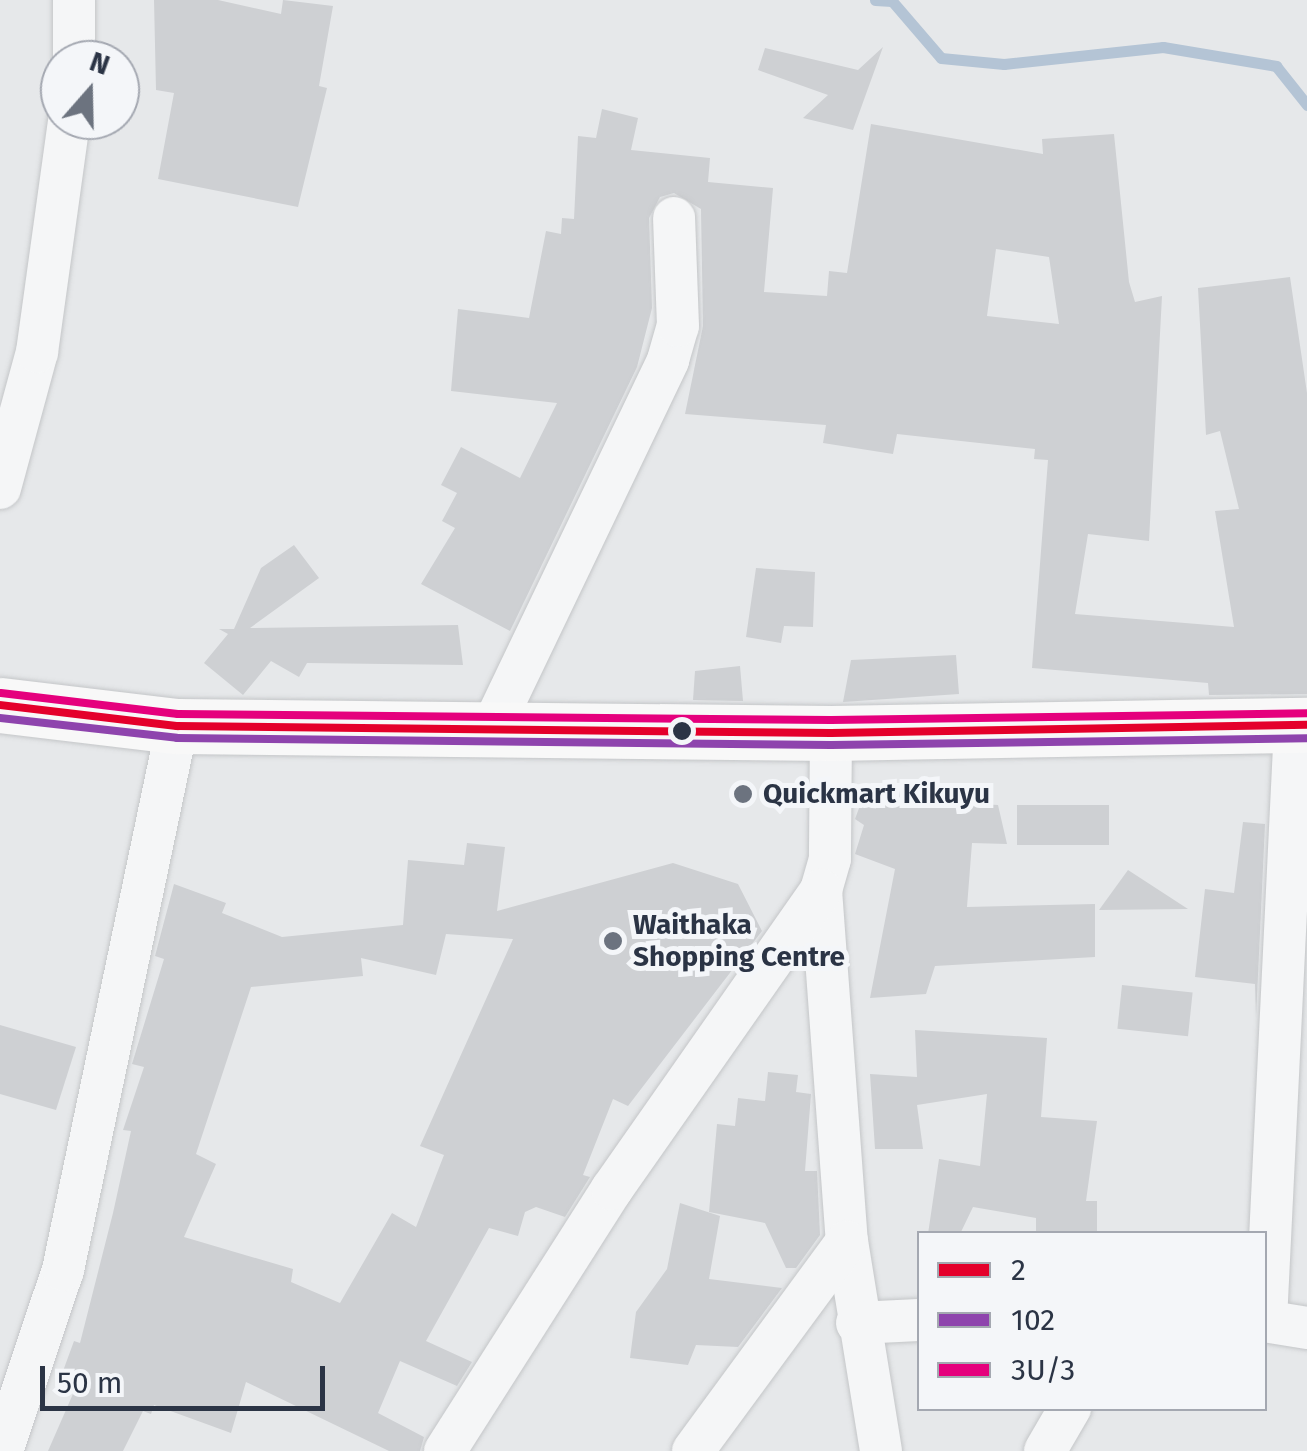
<!DOCTYPE html>
<style>
body{margin:0}
#map{position:relative;width:1307px;height:1451px;overflow:hidden;background:#e6e8ea;font-family:"Fira Sans",sans-serif}
div>[style]{position:absolute}
[style*='--x']{left:calc(var(--x)*1px);top:calc(var(--y)*1px);width:calc(var(--w)*1px);rotate:calc(var(--a)*1deg)}
.stream>*{height:11px;margin:-5.5px;padding:0 5.5px;transform-origin:5.5px;border-radius:5.5px;background:#b4c4d5}
.building>*{inset:0;background:#ced0d3;transform-origin:0 0}
.roads{filter:drop-shadow(0 0 2px #c4c6c8) drop-shadow(0 0 2px #c4c6c8)}
.minor>*{height:42px;margin:-21px;padding:0 21px;transform-origin:21px;border-radius:21px;background:#f5f6f7}
.major>*{height:55px;margin:-27.5px;padding:0 27.5px;transform-origin:27.5px;border-radius:27.5px;background:#f8f8f8}
.bus-1>*{height:8px;margin:-4px;padding:0 4px;transform-origin:4px;border-radius:4px;background:#e4002b}
.bus-2>*{height:8px;margin:-4px;padding:0 4px;transform-origin:4px;border-radius:4px;background:#8e44ad}
.bus-3>*{height:8px;margin:-4px;padding:0 4px;transform-origin:4px;border-radius:4px;background:#e5007d}
.dots>*{width:28px;height:28px;translate:-50% -50%;box-sizing:border-box;border:5px solid #f4f6f9;border-radius:50%}
span{translate:-50% -50%;white-space:nowrap;text-align:center;line-height:1.15;-webkit-text-stroke:10px #f4f6f9;paint-order:stroke}
.poi-label{font-size:28px;color:#2b3445;font-weight:700}
.left{translate:0 -50%;text-align:left}
.legend{position:absolute;left:917px;top:1231px;width:350px;height:180px;box-sizing:border-box;background:#f4f6f9;border:2px solid #a4a8b1;margin:0;padding:12px 18px;list-style:none;font-size:30px;color:#2b3445}
.legend li{display:flex;align-items:center;gap:20px;height:50px}
.legend b{width:50px;border:2px solid #a4a8b1}
.north{position:absolute;left:40px;top:40px;width:100px;height:100px;box-sizing:border-box;background:#f4f6f9;border:2px solid #a4a8b1;border-radius:50%;rotate:20deg;font-size:28px;font-weight:700;line-height:40px;text-align:center;color:#2b3445}
.north::after{content:'';display:block;margin:auto;width:35px;height:45px;background:#6c737f;clip-path:polygon(50% 0,100% 100%,50% 72%,0 100%)}
.scale{position:absolute;left:40px;top:1366px;width:285px;height:45px;box-sizing:border-box;border:5px solid #2b3445;border-top:0;padding-left:12px;font-size:30px;line-height:35px;white-space:nowrap;color:#2b3445;-webkit-text-stroke:8px #f4f6f9;paint-order:stroke}
</style>
<div id="map">
<div class="stream">
<i style="--x:875;--y:0;--w:17;--a:3"></i>
<i style="--x:892;--y:1;--w:75;--a:49.3"></i>
<i style="--x:941;--y:58;--w:63;--a:5.4"></i>
<i style="--x:1004;--y:64;--w:160;--a:-6.1"></i>
<i style="--x:1163;--y:47;--w:115;--a:9.5"></i>
<i style="--x:1276;--y:66;--w:50;--a:51.5"></i>
</div>
<div class="building">
<i style="clip-path:polygon(154px 0,218px 0,281px 14px,283px 0,333px 6px,319px 86px,327px 88px,298px 207px,158px 179px,174px 93px,156px 90px)"></i>
<i style="clip-path:polygon(883px 47px,853px 130px,803px 118px,828px 95px,758px 70px,765px 48px,858px 70px)"></i>
<i style="clip-path:polygon(evenodd,602px 109px,638px 118px,631px 150px,710px 158px,708px 182px,773px 188px,764px 292px,827px 296px,829px 271px,847px 273px,871px 124px,1043px 154px,1042px 139px,1114px 134px,1129px 282px,1135px 302px,1162px 296px,1149px 541px,1088px 534px,1075px 614px,1234px 627px,1215px 511px,1239px 509px,1220px 431px,1206px 435px,1198px 288px,1290px 277px,1307px 393px,1307px 694px,1209px 695px,1208px 683px,1032px 668px,1048px 460px,1034px 459px,1035px 449px,897px 434px,893px 454px,823px 443px,826px 425px,685px 414px,703px 326px,701px 209px,674px 193px,660px 197px,649px 218px,652px 308px,637px 367px,510px 631px,421px 584px,455px 528px,442px 521px,457px 493px,441px 485px,461px 447px,520px 478px,557px 403px,451px 391px,458px 309px,529px 318px,546px 231px,561px 234px,562px 218px,574px 219px,578px 136px,596px 138px,602px 109px,996px 249px,1049px 257px,1059px 324px,987px 316px,996px 249px)"></i>
<i style="clip-path:polygon(294px 545px,319px 578px,250px 628px,458px 625px,463px 665px,307px 663px,299px 677px,271px 661px,243px 695px,204px 663px,228px 634px,219px 629px,234px 629px,261px 568px)"></i>
<i style="clip-path:polygon(756px 568px,815px 572px,813px 627px,784px 626px,781px 643px,746px 637px)"></i>
<i style="clip-path:polygon(956px 655px,959px 694px,843px 702px,851px 660px)"></i>
<i style="clip-path:polygon(740px 666px,743px 701px,693px 700px,695px 671px)"></i>
<i style="clip-path:polygon(925px 791px,925px 801px,998px 805px,1007px 844px,972px 843px,967px 907px,1095px 904px,1095px 957px,935px 966px,926px 994px,870px 998px,895px 869px,855px 854px,864px 825px,855px 819px,865px 792px)"></i>
<i style="left:1017px;top:805px;width:92px;height:40px"></i>
<i style="clip-path:polygon(1243px 822px,1265px 824px,1256px 1018px,1255px 984px,1195px 977px,1205px 889px,1234px 893px)"></i>
<i style="clip-path:polygon(evenodd,467px 843px,505px 847px,497px 911px,673px 863px,738px 884px,762px 931px,628px 1106px,613px 1099px,583px 1175px,590px 1177px,565px 1217px,536px 1207px,525px 1212px,518px 1236px,489px 1228px,426px 1341px,472px 1362px,457px 1386px,400px 1361px,378px 1413px,424px 1437px,420px 1451px,389px 1451px,246px 1382px,231px 1433px,154px 1405px,151px 1414px,143px 1411px,123px 1451px,48px 1451px,76px 1387px,59px 1382px,74px 1341px,80px 1343px,113px 1213px,131px 1131px,123px 1130px,144px 1067px,132px 1064px,164px 959px,155px 956px,174px 884px,226px 903px,222px 913px,282px 937px,403px 925px,408px 860px,464px 865px,467px 843px,446px 934px,513px 939px,420px 1146px,444px 1155px,416px 1227px,392px 1213px,340px 1303px,291px 1282px,293px 1269px,184px 1237px,216px 1164px,196px 1154px,251px 987px,363px 976px,361px 958px,436px 975px,446px 934px)"></i>
<i style="clip-path:polygon(1128px 870px,1188px 909px,1099px 910px)"></i>
<i style="left:1122px;top:985px;width:71px;height:44px;rotate:6deg"></i>
<i style="clip-path:polygon(0 1025px,76px 1047px,56px 1110px,0 1094px)"></i>
<i style="clip-path:polygon(915px 1030px,1047px 1038px,1041px 1117px,1097px 1121px,1086px 1201px,1097px 1201px,1097px 1234px,1036px 1234px,1036px 1218px,973px 1207px,960px 1234px,928px 1234px,939px 1159px,980px 1166px,987px 1094px,917px 1105px,923px 1149px,875px 1149px,870px 1074px,917px 1077px)"></i>
<i style="clip-path:polygon(768px 1072px,798px 1075px,796px 1092px,811px 1094px,805px 1171px,817px 1171px,820px 1235px,796px 1268px,786px 1268px,765px 1223px,709px 1212px,717px 1124px,735px 1126px,738px 1098px,765px 1101px)"></i>
<i style="clip-path:polygon(680px 1203px,720px 1216px,709px 1279px,782px 1288px,738px 1347px,696px 1345px,688px 1365px,630px 1358px,636px 1312px,667px 1269px)"></i>
</div>
<div class="roads">
<div class="minor">
<i style="--x:74;--y:0;--w:60;--a:90"></i>
<i style="--x:0;--y:488;--w:141;--a:-74.8"></i>
<i style="--x:37;--y:352;--w:234;--a:-82.1"></i>
<i style="--x:492;--y:728;--w:408;--a:-64.4"></i>
<i style="--x:668;--y:360;--w:35;--a:-74"></i>
<i style="--x:678;--y:326;--w:108;--a:-92.1"></i>
<i style="--x:831;--y:733;--w:126;--a:90.5"></i>
<i style="--x:830;--y:859;--w:32;--a:106"></i>
<i style="--x:821;--y:890;--w:352;--a:85.8"></i>
<i style="--x:847;--y:1241;--w:213;--a:80.8"></i>
<i style="--x:1264;--y:1321;--w:44;--a:9.2"></i>
<i style="--x:1266;--y:1321;--w:597;--a:-87.21"></i>
<i style="--x:857;--y:1323;--w:62;--a:-2.8"></i>
<i style="--x:2;--y:1451;--w:191;--a:-71.4"></i>
<i style="--x:63;--y:1270;--w:556;--a:-78.16"></i>
<i style="--x:445;--y:1451;--w:311;--a:-57.5"></i>
<i style="--x:612;--y:1189;--w:365;--a:-55"></i>
<i style="--x:693;--y:1451;--w:260;--a:-53.7"></i>
<i style="--x:1045;--y:1451;--w:50;--a:-59.8"></i>
</div>
<div class="major">
<i style="--x:0;--y:705;--w:178;--a:6.8"></i>
<i style="--x:177;--y:726;--w:654;--a:0.61"></i>
<i style="--x:831;--y:733;--w:476;--a:-1"></i>
</div>
</div>
<div class="bus-1">
<i style="--x:0;--y:705;--w:178;--a:6.8"></i>
<i style="--x:177;--y:726;--w:654;--a:0.61"></i>
<i style="--x:831;--y:733;--w:476;--a:-1"></i>
</div>
<div class="bus-2">
<i style="--x:0;--y:718;--w:178;--a:6.4"></i>
<i style="--x:177;--y:738;--w:654;--a:0.61"></i>
<i style="--x:831;--y:745;--w:476;--a:-0.8"></i>
</div>
<div class="bus-3">
<i style="--x:1;--y:693;--w:178;--a:6.8"></i>
<i style="--x:178;--y:714;--w:653;--a:0.53"></i>
<i style="--x:831;--y:720;--w:476;--a:-0.8"></i>
</div>
<div class="dots">
<i style="left:682px;top:731px;background:#2b3445"></i>
<i style="left:743px;top:794px;background:#6c737f"></i>
<i style="left:613px;top:941px;background:#6c737f"></i>
</div>
<div class="poi-label">
<span class="left" style="left:763px;top:794px">Quickmart Kikuyu</span>
<span class="left" style="left:633px;top:941px">Waithaka<br>Shopping Centre</span>
</div>
<ul class="legend">
<li><b style="height:12px;background:#e4002b"></b>2</li>
<li><b style="height:12px;background:#8e44ad"></b>102</li>
<li><b style="height:12px;background:#e5007d"></b>3U/3</li>
</ul>
<div class="north">N</div>
<div class="scale">50 m</div>
</div>
